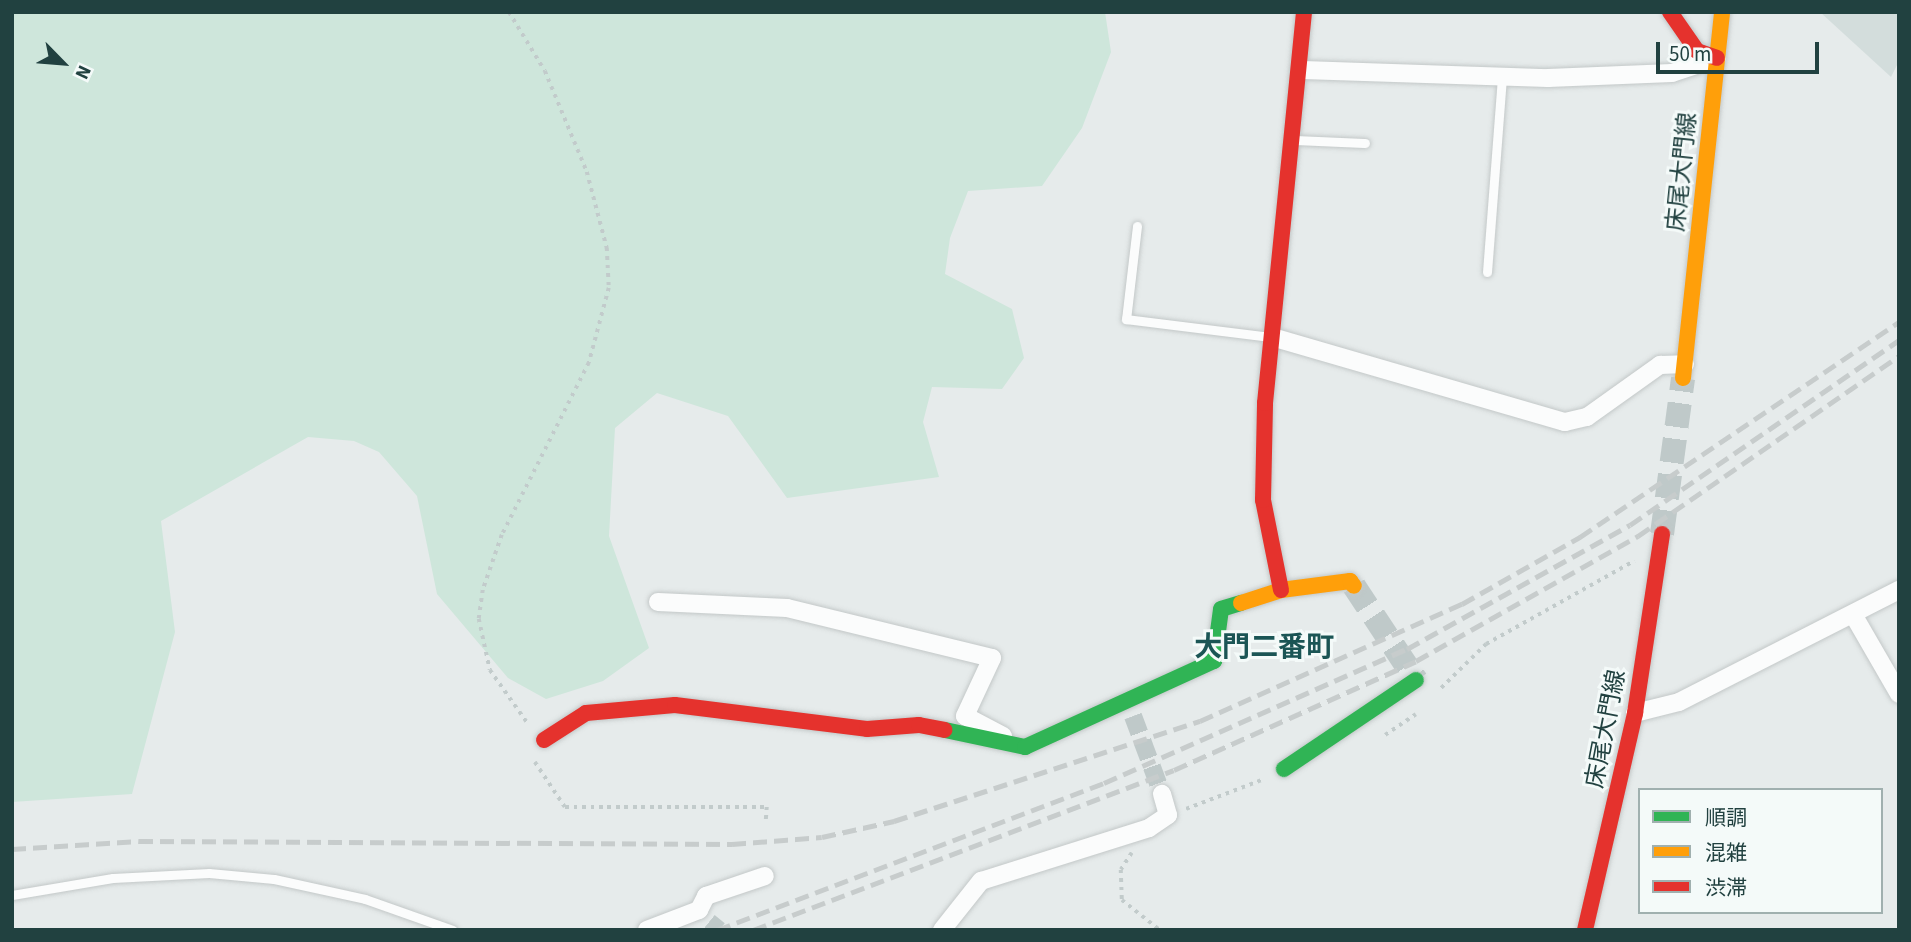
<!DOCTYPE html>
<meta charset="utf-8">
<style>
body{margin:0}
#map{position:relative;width:1911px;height:942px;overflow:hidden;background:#e6ebeb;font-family:"Source Sans 3","Noto Sans JP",sans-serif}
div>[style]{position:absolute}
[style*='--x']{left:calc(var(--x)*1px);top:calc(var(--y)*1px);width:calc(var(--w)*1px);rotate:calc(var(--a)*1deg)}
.built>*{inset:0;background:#d3dddc}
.green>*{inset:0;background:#cee6db}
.street-tunnel>*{height:18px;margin-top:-9px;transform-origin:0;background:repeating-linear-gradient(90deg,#bfc9c9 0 18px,transparent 0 27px)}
.secondary-tunnel>*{height:24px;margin-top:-12px;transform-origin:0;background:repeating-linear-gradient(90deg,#bfc9c9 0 24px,transparent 0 36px)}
.path>*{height:3.5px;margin-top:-1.75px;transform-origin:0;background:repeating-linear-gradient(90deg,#c2cbcb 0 3.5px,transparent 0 8.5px)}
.roads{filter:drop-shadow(0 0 2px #c3c8c8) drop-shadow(0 0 2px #c3c8c8)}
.lane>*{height:9px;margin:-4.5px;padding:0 4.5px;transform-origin:4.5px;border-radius:4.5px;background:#fbfcfc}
.street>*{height:18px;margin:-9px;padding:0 9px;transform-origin:9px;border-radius:9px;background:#fbfcfc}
.fast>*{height:16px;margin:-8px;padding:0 8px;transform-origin:8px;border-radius:8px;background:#30b455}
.slow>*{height:16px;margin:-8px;padding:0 8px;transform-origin:8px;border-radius:8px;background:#ff9f0a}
.jam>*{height:16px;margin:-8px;padding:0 8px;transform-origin:8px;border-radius:8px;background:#e5322d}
.rail>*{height:5px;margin-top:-2.5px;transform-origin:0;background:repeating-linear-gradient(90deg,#c7cccc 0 14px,transparent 0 21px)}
span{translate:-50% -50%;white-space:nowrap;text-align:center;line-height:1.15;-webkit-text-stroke:6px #f4faf9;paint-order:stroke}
.street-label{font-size:24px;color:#214140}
.quarter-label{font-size:28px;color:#1b5555;font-weight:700}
.frame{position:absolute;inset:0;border:14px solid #214140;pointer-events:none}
.legend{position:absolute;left:1638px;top:788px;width:245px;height:126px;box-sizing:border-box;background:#f4faf9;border:2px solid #a0b0af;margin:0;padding:9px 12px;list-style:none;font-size:21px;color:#214140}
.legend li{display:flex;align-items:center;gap:14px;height:35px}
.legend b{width:35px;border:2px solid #a0b0af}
.north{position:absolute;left:28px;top:28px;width:70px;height:70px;-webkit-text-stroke:5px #f4faf9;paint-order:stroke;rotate:115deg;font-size:19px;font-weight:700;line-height:28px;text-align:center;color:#214140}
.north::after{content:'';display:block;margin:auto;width:24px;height:32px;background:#214140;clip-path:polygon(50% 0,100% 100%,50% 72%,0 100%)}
.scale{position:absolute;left:1656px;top:42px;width:163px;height:32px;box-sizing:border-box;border:4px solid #214140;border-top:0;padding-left:9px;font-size:21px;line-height:24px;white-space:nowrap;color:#214140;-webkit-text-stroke:5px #f4faf9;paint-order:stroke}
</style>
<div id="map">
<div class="built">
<i style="clip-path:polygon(1820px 12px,1899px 12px,1899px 61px,1891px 77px)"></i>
</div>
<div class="green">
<i style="clip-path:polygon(12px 12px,1105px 12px,1111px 52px,1082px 128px,1042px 186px,968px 191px,950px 238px,945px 274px,1012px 309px,1024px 358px,1002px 389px,932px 387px,923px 422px,939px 477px,787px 498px,728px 416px,657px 393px,615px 428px,609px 536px,649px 648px,603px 681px,546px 699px,508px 678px,437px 594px,417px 496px,379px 452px,354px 441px,308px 437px,161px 521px,175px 632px,132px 794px,12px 802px)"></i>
</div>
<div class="street-tunnel">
<i style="--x:1133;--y:716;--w:83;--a:69.6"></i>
<i style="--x:709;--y:922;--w:13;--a:39"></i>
</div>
<div class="secondary-tunnel">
<i style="--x:1662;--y:534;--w:157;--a:-82.3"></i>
<i style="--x:1354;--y:586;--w:113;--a:56.6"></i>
</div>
<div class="path">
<i style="--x:509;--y:12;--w:69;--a:58.6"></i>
<i style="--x:545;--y:71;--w:109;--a:67.4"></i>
<i style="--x:587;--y:172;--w:79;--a:75.3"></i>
<i style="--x:607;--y:248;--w:40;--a:87.1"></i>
<i style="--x:609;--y:288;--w:78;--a:104.9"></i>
<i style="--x:589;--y:363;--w:193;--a:116.8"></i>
<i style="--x:502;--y:535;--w:58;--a:109.1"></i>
<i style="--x:483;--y:590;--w:29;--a:98"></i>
<i style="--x:479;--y:619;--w:52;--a:77.8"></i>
<i style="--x:490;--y:670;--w:67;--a:54.7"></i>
<i style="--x:1441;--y:688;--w:63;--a:-44.4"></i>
<i style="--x:1486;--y:644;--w:170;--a:-29.3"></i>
<i style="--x:1385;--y:735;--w:37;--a:-34"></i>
<i style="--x:535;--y:762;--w:54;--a:56.3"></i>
<i style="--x:565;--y:807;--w:202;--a:0"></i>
<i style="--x:767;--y:807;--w:13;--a:94"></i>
<i style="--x:1186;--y:809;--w:84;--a:-21"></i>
<i style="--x:1132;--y:853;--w:20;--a:123"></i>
<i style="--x:1121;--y:870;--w:30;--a:88"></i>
<i style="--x:1122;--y:900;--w:48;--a:38.3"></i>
</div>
<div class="roads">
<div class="lane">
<i style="--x:1294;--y:140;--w:71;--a:2.4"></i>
<i style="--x:1137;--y:226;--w:94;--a:96.7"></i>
<i style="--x:1126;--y:319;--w:145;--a:7.1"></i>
<i style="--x:1487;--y:272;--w:198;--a:-85.6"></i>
<i style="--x:12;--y:895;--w:102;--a:-9.6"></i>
<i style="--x:113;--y:878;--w:96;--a:-3"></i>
<i style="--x:209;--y:873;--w:65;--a:5.3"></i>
<i style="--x:274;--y:879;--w:93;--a:12.4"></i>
<i style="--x:365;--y:899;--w:93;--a:19.4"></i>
</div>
<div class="street">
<i style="--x:1303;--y:70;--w:245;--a:1.9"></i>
<i style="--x:1548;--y:78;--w:124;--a:-2.3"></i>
<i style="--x:1672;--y:73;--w:47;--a:-18.4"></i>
<i style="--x:1272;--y:337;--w:305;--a:16.2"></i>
<i style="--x:1565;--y:422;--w:23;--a:-13"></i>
<i style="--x:1587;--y:417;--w:90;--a:-35.5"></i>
<i style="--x:1660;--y:365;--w:25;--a:-2"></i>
<i style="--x:658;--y:602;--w:129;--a:2.7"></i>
<i style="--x:787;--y:608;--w:211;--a:13.7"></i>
<i style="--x:992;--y:658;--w:64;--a:115"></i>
<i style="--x:965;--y:716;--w:43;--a:27.8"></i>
<i style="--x:1854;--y:616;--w:90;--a:60"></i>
<i style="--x:1635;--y:713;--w:45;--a:-14"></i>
<i style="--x:1679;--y:702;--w:247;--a:-27"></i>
<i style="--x:647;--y:930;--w:56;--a:-21"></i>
<i style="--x:699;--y:910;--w:16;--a:-63"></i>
<i style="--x:706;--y:896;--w:62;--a:-18.7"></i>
<i style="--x:942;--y:930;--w:63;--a:-51.5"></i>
<i style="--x:981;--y:881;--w:176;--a:-17.5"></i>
<i style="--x:1149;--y:828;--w:23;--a:-34"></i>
<i style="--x:1168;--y:815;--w:22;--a:-106"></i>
</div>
<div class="fast">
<i style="--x:945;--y:730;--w:82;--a:12"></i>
<i style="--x:1025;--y:747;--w:208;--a:-24.5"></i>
<i style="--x:1214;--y:661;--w:52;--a:-82.3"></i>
<i style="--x:1221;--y:609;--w:21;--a:-17"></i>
<i style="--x:1284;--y:769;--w:159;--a:-34"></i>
</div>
<div class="slow">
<i style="--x:1683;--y:378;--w:368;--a:-83.9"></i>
<i style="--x:1241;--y:603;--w:42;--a:-18"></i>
<i style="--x:1281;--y:590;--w:70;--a:-7.4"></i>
<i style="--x:1350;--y:581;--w:6;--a:51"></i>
</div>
<div class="jam">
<i style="--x:1670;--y:12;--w:47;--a:55.3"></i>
<i style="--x:1697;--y:51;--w:21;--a:19"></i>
<i style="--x:1281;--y:590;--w:92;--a:-101.3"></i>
<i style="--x:1263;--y:500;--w:97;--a:-88.8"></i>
<i style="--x:1265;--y:403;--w:393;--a:-84.3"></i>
<i style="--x:544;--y:740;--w:50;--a:-32.7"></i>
<i style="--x:586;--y:713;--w:89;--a:-5.1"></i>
<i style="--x:675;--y:705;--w:193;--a:7.1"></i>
<i style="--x:867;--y:729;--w:52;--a:-4.4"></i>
<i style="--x:919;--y:725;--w:26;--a:11"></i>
<i style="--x:1585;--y:930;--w:223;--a:-77"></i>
<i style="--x:1635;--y:713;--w:181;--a:-81.4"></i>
</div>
</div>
<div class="rail">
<i style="--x:12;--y:849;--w:127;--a:-3.6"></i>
<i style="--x:139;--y:841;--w:593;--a:0.29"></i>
<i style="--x:732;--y:844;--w:90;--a:-4.4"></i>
<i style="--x:822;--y:837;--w:74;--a:-12.5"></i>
<i style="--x:894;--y:821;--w:322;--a:-18.1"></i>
<i style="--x:1200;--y:721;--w:287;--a:-24.1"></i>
<i style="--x:1462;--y:604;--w:136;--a:-29.6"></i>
<i style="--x:1580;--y:537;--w:385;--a:-34"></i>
<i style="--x:717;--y:930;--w:414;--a:-20.8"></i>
<i style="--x:1104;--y:783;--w:331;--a:-23.9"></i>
<i style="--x:1407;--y:649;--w:255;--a:-29.1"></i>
<i style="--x:1630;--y:525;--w:326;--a:-34.5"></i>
<i style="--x:753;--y:930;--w:450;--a:-20.8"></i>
<i style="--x:1174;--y:770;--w:265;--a:-24.2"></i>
<i style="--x:1416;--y:661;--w:255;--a:-29.4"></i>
<i style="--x:1638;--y:536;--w:317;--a:-34.6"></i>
</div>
<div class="street-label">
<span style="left:1682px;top:172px;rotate:-84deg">床尾大門線</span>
<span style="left:1606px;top:729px;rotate:-79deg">床尾大門線</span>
</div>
<div class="quarter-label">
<span style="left:1264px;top:647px">大門二番町</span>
</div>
<div class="frame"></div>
<ul class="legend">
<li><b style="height:9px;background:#30b455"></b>順調</li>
<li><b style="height:9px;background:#ff9f0a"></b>混雑</li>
<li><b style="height:9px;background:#e5322d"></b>渋滞</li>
</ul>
<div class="north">N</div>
<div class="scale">50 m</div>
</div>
